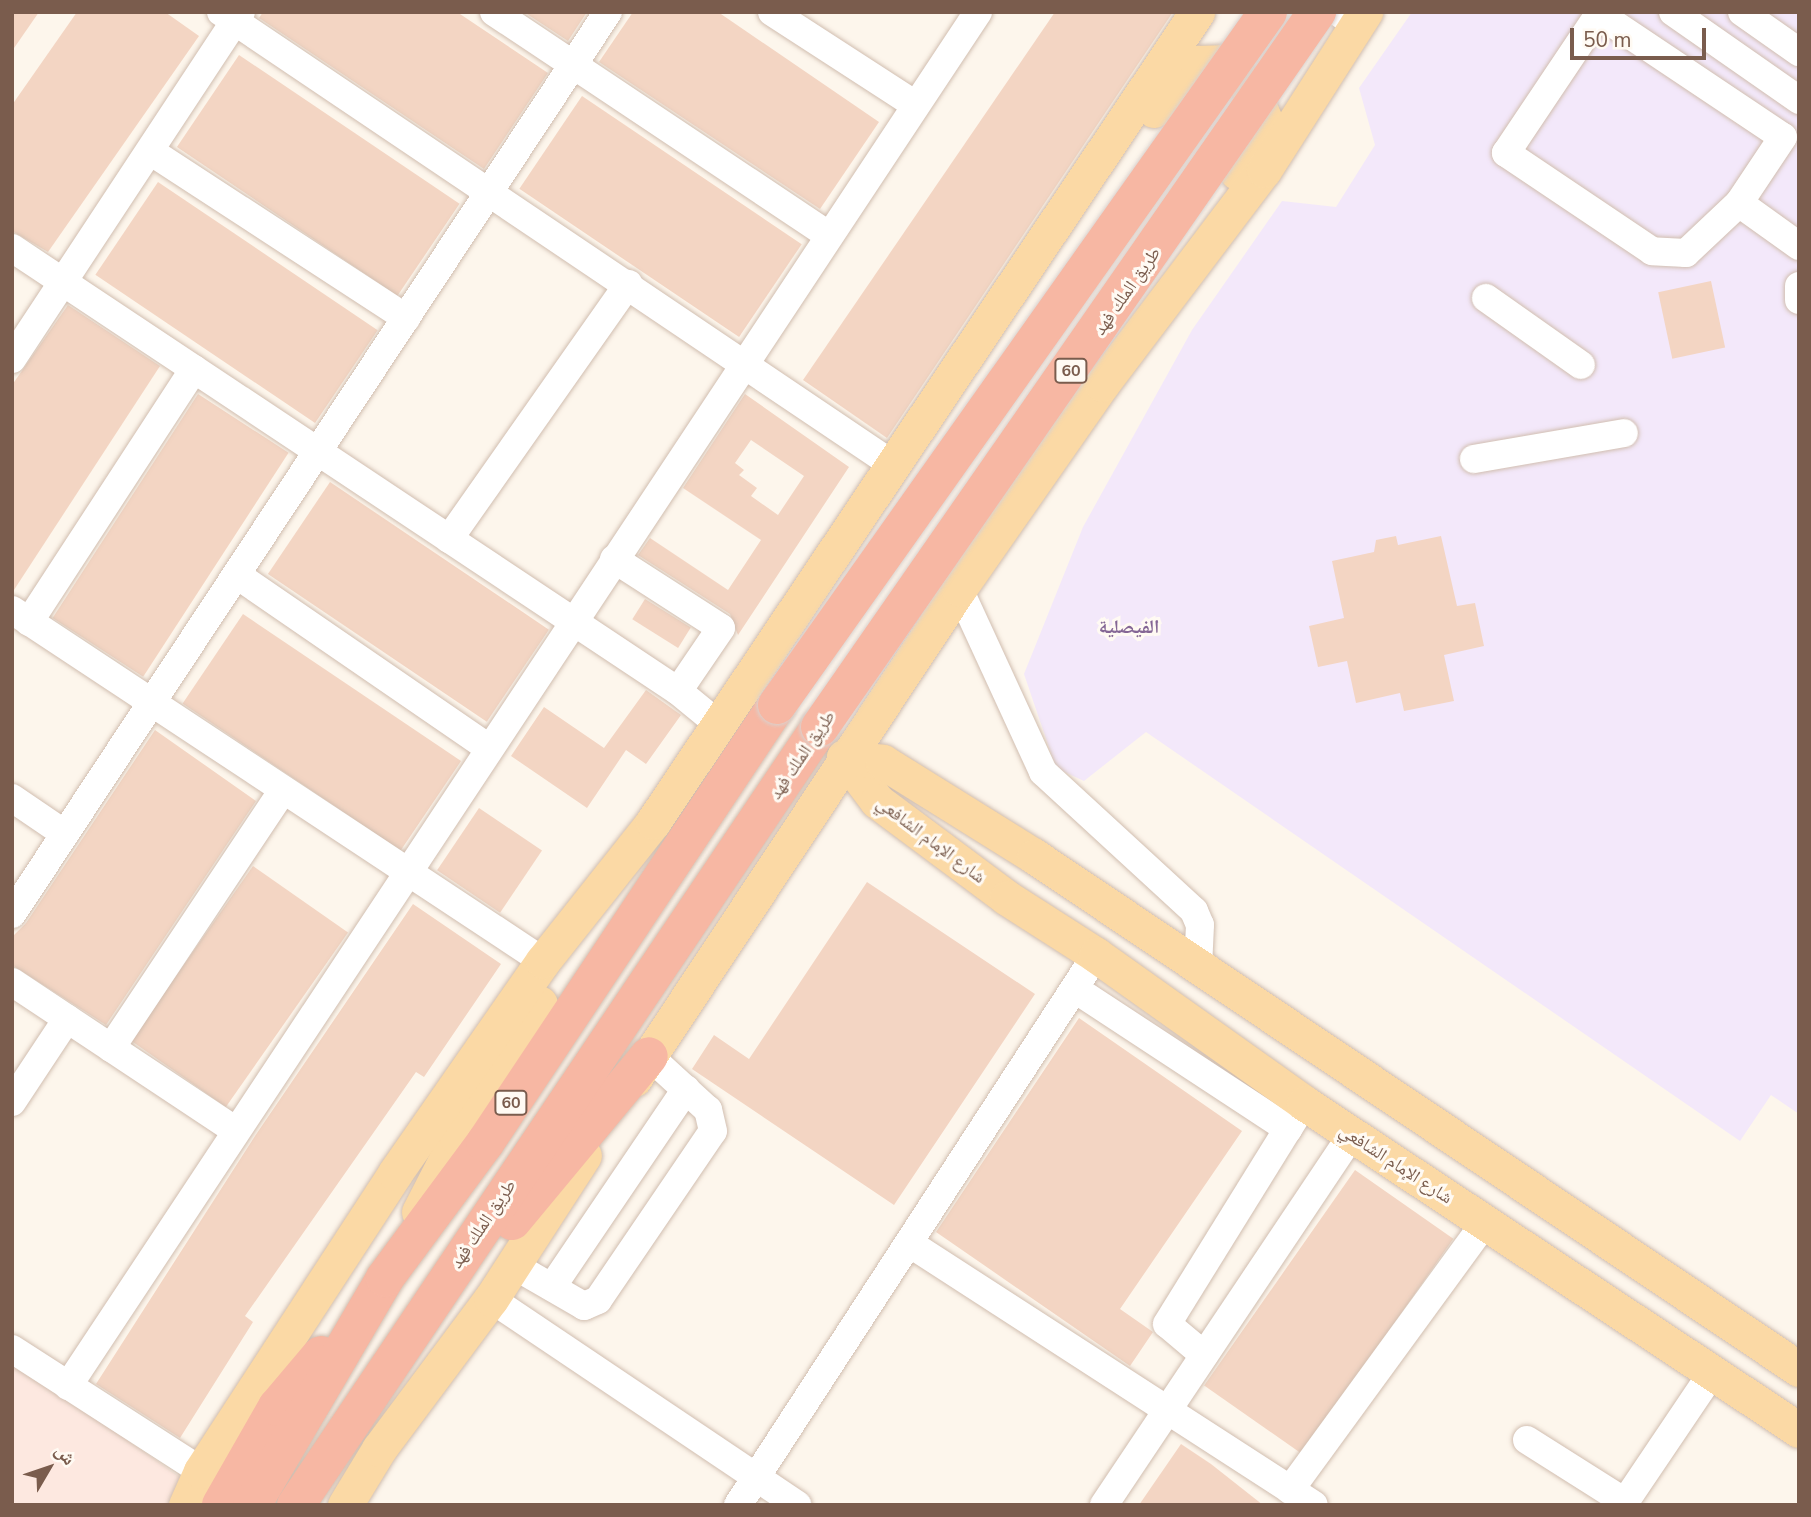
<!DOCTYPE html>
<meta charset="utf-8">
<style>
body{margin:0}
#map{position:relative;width:1811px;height:1517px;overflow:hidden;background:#fdf6ec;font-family:"Nunito Sans","Noto Naskh Arabic",sans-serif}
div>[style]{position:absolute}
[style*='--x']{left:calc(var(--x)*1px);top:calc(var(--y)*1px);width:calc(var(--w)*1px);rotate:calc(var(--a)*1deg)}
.commercial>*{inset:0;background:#fde8e0}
.education>*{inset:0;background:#f3e8fa}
.building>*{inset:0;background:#f3d5c3;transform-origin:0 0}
.roads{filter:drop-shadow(0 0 2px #d1beb0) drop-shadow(0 0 2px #d1beb0)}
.minor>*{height:28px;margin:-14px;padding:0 14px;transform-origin:14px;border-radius:14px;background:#fff}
.major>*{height:35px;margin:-17.5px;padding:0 17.5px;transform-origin:17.5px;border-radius:17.5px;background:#fbd9a5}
.highway>*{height:38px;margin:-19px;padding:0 19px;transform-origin:19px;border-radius:19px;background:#f7b7a3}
.bridges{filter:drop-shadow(0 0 2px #dad1cd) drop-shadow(0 0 2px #dad1cd)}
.highway-bridge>*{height:38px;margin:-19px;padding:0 19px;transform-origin:19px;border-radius:19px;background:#f7b7a3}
span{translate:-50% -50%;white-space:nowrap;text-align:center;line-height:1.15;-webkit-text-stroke:6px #fffaf3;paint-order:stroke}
.shield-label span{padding:2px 5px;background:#fffaf3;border:2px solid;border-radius:5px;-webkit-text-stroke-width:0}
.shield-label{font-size:16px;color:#7a5c4d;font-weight:700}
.street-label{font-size:18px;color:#7a5c4d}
.neighbourhood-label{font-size:19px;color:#846695;font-weight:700}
.frame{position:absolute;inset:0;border:14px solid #7a5c4d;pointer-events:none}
.north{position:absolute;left:14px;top:1433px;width:70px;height:70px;-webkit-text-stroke:5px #fffaf3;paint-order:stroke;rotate:51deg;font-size:19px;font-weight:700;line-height:28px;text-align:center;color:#7a5c4d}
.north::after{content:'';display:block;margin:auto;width:24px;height:32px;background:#7a5c4d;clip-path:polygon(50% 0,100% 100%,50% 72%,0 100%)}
.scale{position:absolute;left:1570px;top:28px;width:136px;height:32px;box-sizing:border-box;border:4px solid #7a5c4d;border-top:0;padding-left:9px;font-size:21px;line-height:24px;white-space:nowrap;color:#7a5c4d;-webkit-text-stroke:5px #fffaf3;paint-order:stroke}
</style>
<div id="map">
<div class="commercial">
<i style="clip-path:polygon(12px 1359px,184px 1480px,173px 1505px,12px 1505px)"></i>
</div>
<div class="education">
<i style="clip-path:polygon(1412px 12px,1799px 12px,1799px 1114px,1771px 1095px,1740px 1141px,1146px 732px,1084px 781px,1056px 768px,1024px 674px,1083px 527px,1192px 330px,1282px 201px,1336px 207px,1375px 145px,1359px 88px)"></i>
</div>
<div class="building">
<i style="clip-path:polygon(12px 12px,39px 12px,12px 51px)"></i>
<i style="clip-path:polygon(77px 12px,165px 12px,199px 36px,48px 252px,12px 231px,12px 105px)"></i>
<i style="clip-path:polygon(263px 12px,457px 12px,548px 73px,484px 169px,259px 18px)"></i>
<i style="clip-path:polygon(524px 12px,587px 12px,568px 41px)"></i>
<i style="clip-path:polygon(633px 12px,718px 12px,879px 122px,820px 209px,599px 62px)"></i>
<i style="clip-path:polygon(1055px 12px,1173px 12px,887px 438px,803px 380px)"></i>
<i style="left:239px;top:55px;width:266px;height:111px;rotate:34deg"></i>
<i style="left:582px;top:96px;width:265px;height:112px;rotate:34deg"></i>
<i style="left:158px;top:182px;width:265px;height:112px;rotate:34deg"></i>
<i style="left:1711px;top:281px;width:68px;height:54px;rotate:78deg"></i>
<i style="clip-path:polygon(68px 305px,160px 366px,12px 593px,12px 385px)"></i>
<i style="left:198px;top:394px;width:108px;height:267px;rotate:33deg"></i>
<i style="clip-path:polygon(evenodd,745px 394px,849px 467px,738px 635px,730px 614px,638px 555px,650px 538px,728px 590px,761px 540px,683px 488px,745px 394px,751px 440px,804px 476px,778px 515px,751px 496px,757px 488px,739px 475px,744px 470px,735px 463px,751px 440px)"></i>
<i style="left:330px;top:482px;width:264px;height:111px;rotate:34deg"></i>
<i style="clip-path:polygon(1396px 536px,1398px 545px,1441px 536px,1457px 606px,1475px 603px,1484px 646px,1444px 655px,1454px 701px,1404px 711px,1400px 693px,1356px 703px,1347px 661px,1318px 667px,1309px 626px,1344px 618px,1332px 561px,1374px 552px,1376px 540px)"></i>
<i style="left:645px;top:599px;width:54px;height:24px;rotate:32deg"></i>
<i style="left:243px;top:614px;width:263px;height:108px;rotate:34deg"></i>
<i style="clip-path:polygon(646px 690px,681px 715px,646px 764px,626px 750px,587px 808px,511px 756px,544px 707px,604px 748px)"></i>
<i style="clip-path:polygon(155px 730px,256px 801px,106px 1025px,12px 965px,12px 937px,26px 923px)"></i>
<i style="left:479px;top:808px;width:76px;height:75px;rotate:34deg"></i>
<i style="left:253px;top:866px;width:116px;height:213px;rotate:35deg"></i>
<i style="clip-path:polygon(867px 882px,1035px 994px,894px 1205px,692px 1069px,714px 1035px,749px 1059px)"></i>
<i style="clip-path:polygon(413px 904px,501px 964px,424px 1077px,416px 1072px,245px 1316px,253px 1322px,180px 1438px,96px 1384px,255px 1136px)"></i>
<i style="clip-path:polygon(1079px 1018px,1242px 1131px,1120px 1309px,1153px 1332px,1130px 1366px,936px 1232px)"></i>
<i style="left:1355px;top:1170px;width:120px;height:263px;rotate:35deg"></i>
<i style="clip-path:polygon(1181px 1444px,1211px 1464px,1263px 1505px,1139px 1505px)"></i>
</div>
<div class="roads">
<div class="minor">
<i style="--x:221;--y:12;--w:810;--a:33.98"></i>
<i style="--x:494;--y:12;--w:402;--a:33.7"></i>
<i style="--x:772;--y:12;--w:171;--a:32.9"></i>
<i style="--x:1338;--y:12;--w:22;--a:36"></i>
<i style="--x:1673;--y:12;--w:154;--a:34.9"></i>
<i style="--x:1742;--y:12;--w:70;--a:35.1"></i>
<i style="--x:1599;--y:14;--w:221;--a:33.8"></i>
<i style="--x:1783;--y:137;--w:79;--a:123.7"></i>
<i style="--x:1739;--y:203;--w:73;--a:136.7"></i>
<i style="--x:1686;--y:253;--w:34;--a:-177"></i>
<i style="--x:1652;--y:251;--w:176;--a:-146.1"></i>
<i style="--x:1506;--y:153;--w:167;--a:-56.2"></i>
<i style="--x:150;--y:151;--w:306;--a:33.1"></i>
<i style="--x:1739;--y:203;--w:74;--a:35.6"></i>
<i style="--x:12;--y:248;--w:800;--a:33.63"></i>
<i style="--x:678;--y:691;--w:50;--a:39.4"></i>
<i style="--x:1799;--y:286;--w:14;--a:90"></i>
<i style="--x:1486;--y:298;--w:116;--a:35.2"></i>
<i style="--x:12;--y:359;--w:416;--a:-56.6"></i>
<i style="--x:1474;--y:459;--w:152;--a:-9.8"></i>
<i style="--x:449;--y:539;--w:312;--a:-54.9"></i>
<i style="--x:614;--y:559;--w:127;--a:32.8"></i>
<i style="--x:721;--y:628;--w:76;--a:124.3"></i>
<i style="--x:237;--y:575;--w:306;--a:34.5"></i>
<i style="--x:959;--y:589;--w:201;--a:65.3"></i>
<i style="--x:1043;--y:772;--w:205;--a:42.6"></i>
<i style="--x:1194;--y:911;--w:15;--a:67"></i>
<i style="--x:1200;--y:925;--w:43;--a:92.7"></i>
<i style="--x:12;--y:610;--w:637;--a:33.47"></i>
<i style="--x:29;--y:622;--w:302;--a:-56.9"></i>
<i style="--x:12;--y:798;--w:64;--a:34.2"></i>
<i style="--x:12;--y:914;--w:1081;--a:-56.55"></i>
<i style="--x:12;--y:982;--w:269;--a:33.6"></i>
<i style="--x:1075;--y:989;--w:255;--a:33.3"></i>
<i style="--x:1288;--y:1129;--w:31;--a:-58"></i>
<i style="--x:111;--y:1048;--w:310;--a:-56.3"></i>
<i style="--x:12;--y:1102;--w:100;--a:-56.5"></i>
<i style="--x:909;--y:1243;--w:482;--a:32.9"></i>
<i style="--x:513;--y:1265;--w:82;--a:30"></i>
<i style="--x:584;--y:1306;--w:15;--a:-23"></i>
<i style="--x:598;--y:1300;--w:204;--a:-55.8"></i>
<i style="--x:713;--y:1131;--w:22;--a:-103"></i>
<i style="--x:708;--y:1110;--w:80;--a:-137.5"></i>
<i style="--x:552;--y:1287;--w:239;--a:-55.9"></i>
<i style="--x:491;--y:1299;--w:369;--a:33.9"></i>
<i style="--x:12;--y:1349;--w:225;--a:32.8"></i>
<i style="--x:1204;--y:1355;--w:48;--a:-140"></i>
<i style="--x:1167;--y:1324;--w:229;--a:-58.2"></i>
<i style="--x:68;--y:1386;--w:1648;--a:-56.48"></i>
<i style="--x:1527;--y:1440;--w:116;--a:32.3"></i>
<i style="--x:1290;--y:1490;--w:331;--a:-53.9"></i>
<i style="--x:738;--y:1505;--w:656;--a:-56.94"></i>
<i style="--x:1104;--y:1505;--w:445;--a:-56.2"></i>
<i style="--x:1623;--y:1505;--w:159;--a:-56"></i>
</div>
<div class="major">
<i style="--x:1154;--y:110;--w:64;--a:-47.5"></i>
<i style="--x:1197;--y:63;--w:25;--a:-2"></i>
<i style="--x:1222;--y:62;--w:42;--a:43.1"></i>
<i style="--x:1253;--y:91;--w:29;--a:68"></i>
<i style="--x:1264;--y:118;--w:24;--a:107"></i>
<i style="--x:1257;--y:141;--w:37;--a:123"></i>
<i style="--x:844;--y:757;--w:55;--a:53.1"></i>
<i style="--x:877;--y:801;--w:162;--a:36.7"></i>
<i style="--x:1007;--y:898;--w:106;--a:32.6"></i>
<i style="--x:1096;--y:955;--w:255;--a:35.4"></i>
<i style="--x:1304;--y:1103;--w:593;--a:33.45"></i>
<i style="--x:844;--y:757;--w:39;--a:7"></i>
<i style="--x:883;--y:762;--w:178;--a:31.9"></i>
<i style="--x:1034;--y:856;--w:921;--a:33.85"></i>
<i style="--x:634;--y:1079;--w:588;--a:-56.45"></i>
<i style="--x:959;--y:589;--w:250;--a:-55.1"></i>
<i style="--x:1102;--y:384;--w:268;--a:-52.9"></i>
<i style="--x:1264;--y:170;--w:188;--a:-57.4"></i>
<i style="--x:419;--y:1212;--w:83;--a:-62.8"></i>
<i style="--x:457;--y:1138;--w:158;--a:-58.4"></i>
<i style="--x:186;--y:1505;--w:37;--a:-66"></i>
<i style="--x:201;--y:1471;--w:356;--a:-56.9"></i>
<i style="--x:395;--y:1173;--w:259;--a:-55.1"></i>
<i style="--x:543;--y:961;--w:177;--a:-51.6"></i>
<i style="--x:653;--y:822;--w:976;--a:-56.11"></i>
<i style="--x:345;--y:1505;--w:66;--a:-58.7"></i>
<i style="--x:379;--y:1449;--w:187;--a:-53.3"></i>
<i style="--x:491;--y:1299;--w:171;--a:-57.1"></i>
</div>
<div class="highway">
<i style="--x:512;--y:1221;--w:214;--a:-50.3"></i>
<i style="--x:221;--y:1505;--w:113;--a:-60.3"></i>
<i style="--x:277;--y:1407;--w:68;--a:-49.8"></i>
<i style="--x:252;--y:1505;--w:263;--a:-59.6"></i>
<i style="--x:385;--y:1278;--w:168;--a:-53.5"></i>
<i style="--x:485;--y:1143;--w:526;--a:-56.31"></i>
<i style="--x:296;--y:1505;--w:938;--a:-56.04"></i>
</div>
</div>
<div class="bridges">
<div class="highway-bridge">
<i style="--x:777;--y:705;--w:849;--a:-54.68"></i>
<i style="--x:820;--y:727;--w:871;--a:-55.2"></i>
</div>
</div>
<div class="shield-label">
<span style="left:1071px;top:371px">60</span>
<span style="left:511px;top:1103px">60</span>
</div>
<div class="street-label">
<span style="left:1127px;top:291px;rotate:-55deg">طريق الملك فهد</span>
<span style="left:802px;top:755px;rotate:-56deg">طريق الملك فهد</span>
<span style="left:931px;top:840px;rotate:37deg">شارع الإمام الشافعي</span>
<span style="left:1396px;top:1164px;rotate:33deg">شارع الإمام الشافعي</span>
<span style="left:483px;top:1224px;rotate:-56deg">طريق الملك فهد</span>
</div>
<div class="neighbourhood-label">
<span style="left:1129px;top:628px">الفيصلية</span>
</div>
<div class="frame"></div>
<div class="north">ش</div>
<div class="scale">50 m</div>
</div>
